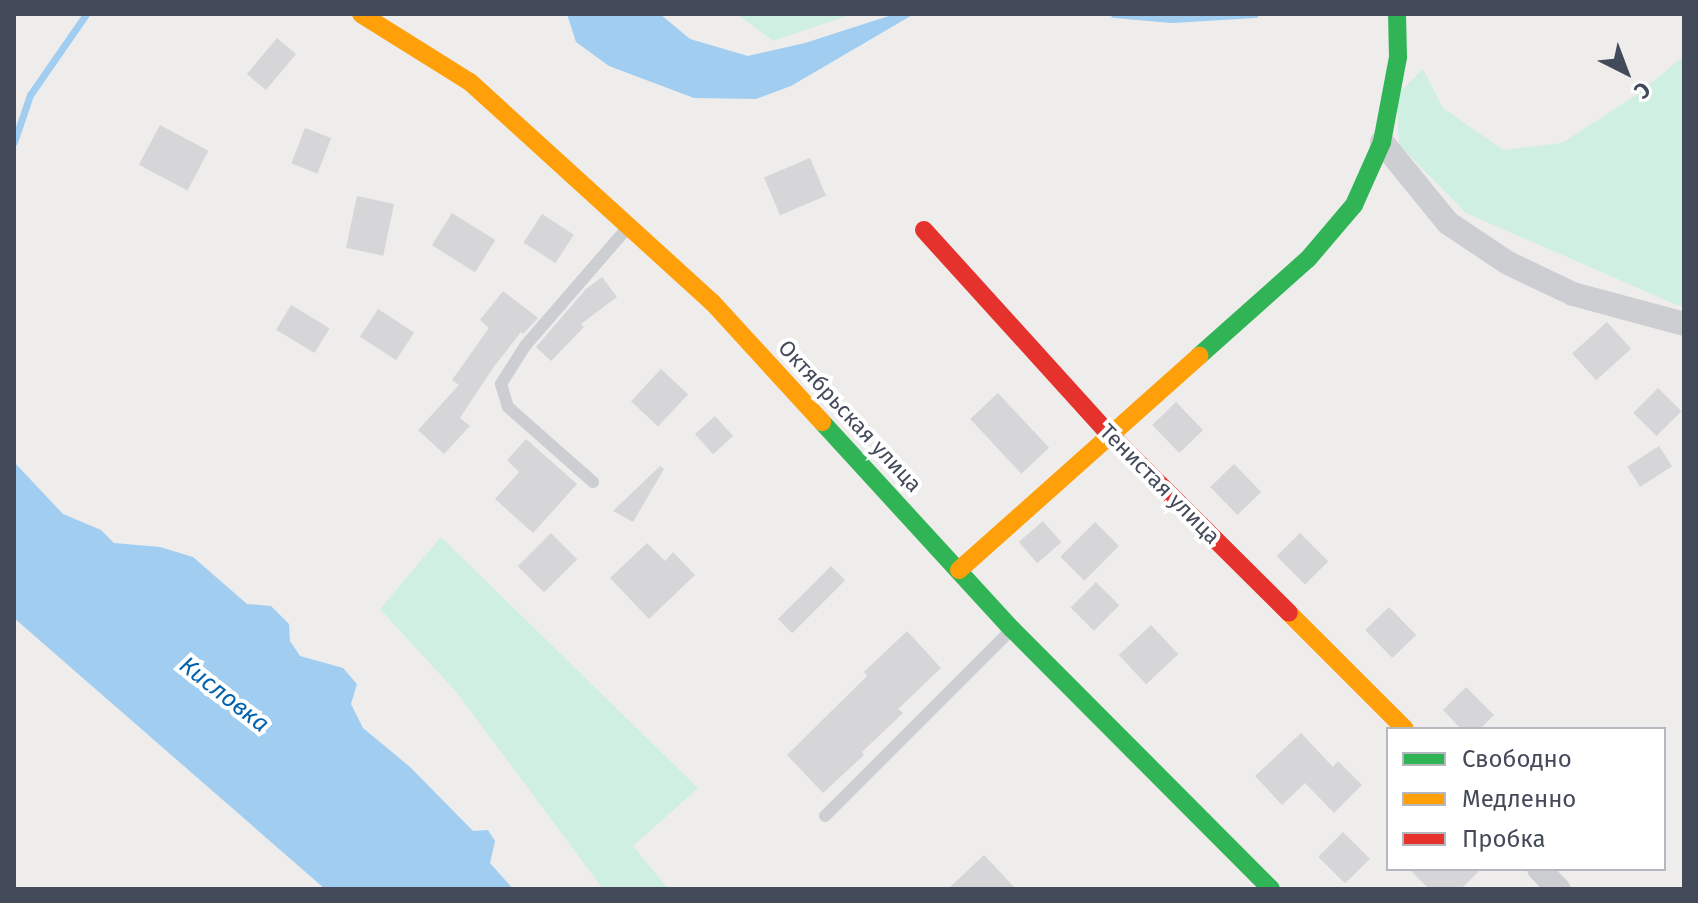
<!DOCTYPE html>
<meta charset="utf-8">
<style>
body{margin:0}
#map{position:relative;width:1698px;height:903px;overflow:hidden;background:#eeedec;font-family:"Fira Sans",sans-serif}
div>[style]{position:absolute}
[style*='--x']{left:calc(var(--x)*1px);top:calc(var(--y)*1px);width:calc(var(--w)*1px);rotate:calc(var(--a)*1deg)}
.green>*{inset:0;background:#cfefe2}
.water>*{inset:0;background:#a0cdf0}
.stream>*{height:7px;margin:-3.5px;padding:0 3.5px;transform-origin:3.5px;border-radius:3.5px;background:#a0cdf0}
.building>*{inset:0;background:#d6d6d8;transform-origin:0 0}
.lane>*{height:12px;margin:-6px;padding:0 6px;transform-origin:6px;border-radius:6px;background:#cdced2}
.street>*{height:24px;margin:-12px;padding:0 12px;transform-origin:12px;border-radius:12px;background:#cdced2}
.fast>*{height:18px;margin:-9px;padding:0 9px;transform-origin:9px;border-radius:9px;background:#30b455}
.slow>*{height:18px;margin:-9px;padding:0 9px;transform-origin:9px;border-radius:9px;background:#ff9f0a}
.jam>*{height:18px;margin:-9px;padding:0 9px;transform-origin:9px;border-radius:9px;background:#e5322d}
span{translate:-50% -50%;white-space:nowrap;text-align:center;line-height:1.15;-webkit-text-stroke:8px #fff;paint-order:stroke}
.street-label{font-size:22px;color:#434a5a}
.water-label{font-size:24px;color:#0162af;font-style:italic}
.frame{position:absolute;inset:0;border:16px solid #434a5a;pointer-events:none}
.legend{position:absolute;left:1386px;top:727px;width:280px;height:144px;box-sizing:border-box;background:#fff;border:2px solid #b4b7bd;margin:0;padding:10px 14px;list-style:none;font-size:24px;color:#434a5a}
.legend li{display:flex;align-items:center;gap:16px;height:40px}
.legend b{width:40px;border:2px solid #b4b7bd}
.north{position:absolute;left:1586px;top:32px;width:80px;height:80px;-webkit-text-stroke:6px #fff;paint-order:stroke;rotate:138deg;font-size:22px;font-weight:700;line-height:32px;text-align:center;color:#434a5a}
.north::after{content:'';display:block;margin:auto;width:28px;height:36px;background:#434a5a;clip-path:polygon(50% 0,100% 100%,50% 72%,0 100%)}
</style>
<div id="map">
<div class="green">
<i style="clip-path:polygon(737px 14px,853px 14px,773px 41px)"></i>
<i style="clip-path:polygon(1684px 56px,1684px 308px,1466px 213px,1399px 145px,1397px 95px,1423px 69px,1443px 108px,1503px 150px,1562px 143px,1638px 94px)"></i>
<i style="clip-path:polygon(441px 537px,698px 788px,633px 846px,668px 889px,603px 889px,458px 694px,380px 609px)"></i>
</div>
<div class="water">
<i style="clip-path:polygon(567px 14px,660px 14px,690px 39px,748px 56px,805px 43px,895px 14px,914px 14px,791px 86px,756px 99px,694px 98px,609px 66px,576px 42px)"></i>
<i style="clip-path:polygon(14px 462px,63px 514px,101px 530px,114px 543px,160px 547px,193px 557px,247px 604px,271px 606px,289px 624px,290px 641px,300px 656px,343px 668px,357px 684px,351px 704px,363px 728px,410px 767px,473px 831px,488px 830px,495px 841px,490px 863px,513px 889px,325px 889px,14px 618px)"></i>
</div>
<div class="stream">
<i style="--x:1114;--y:14;--w:57;--a:5"></i>
<i style="--x:1171;--y:19;--w:84;--a:-3.4"></i>
<i style="--x:14;--y:142;--w:50;--a:-71.2"></i>
<i style="--x:30;--y:95;--w:98;--a:-55.3"></i>
</div>
<div class="building">
<i style="left:277px;top:38px;width:25px;height:47px;rotate:40deg"></i>
<i style="left:160px;top:125px;width:55px;height:45px;rotate:28deg"></i>
<i style="left:305px;top:128px;width:28px;height:38px;rotate:21deg"></i>
<i style="left:810px;top:158px;width:41px;height:50px;rotate:67deg"></i>
<i style="left:357px;top:196px;width:38px;height:53px;rotate:12deg"></i>
<i style="left:452px;top:213px;width:51px;height:38px;rotate:32deg"></i>
<i style="left:542px;top:214px;width:38px;height:34px;rotate:33deg"></i>
<i style="clip-path:polygon(602px 277px,617px 297px,581px 324px,584px 327px,551px 361px,536px 347px,586px 289px)"></i>
<i style="clip-path:polygon(503px 291px,538px 318px,523px 334px,521px 332px,493px 368px,460px 418px,470px 426px,444px 454px,418px 430px,459px 385px,452px 380px,489px 328px,480px 320px)"></i>
<i style="left:291px;top:305px;width:45px;height:29px;rotate:31deg"></i>
<i style="left:378px;top:309px;width:43px;height:33px;rotate:33deg"></i>
<i style="left:1607px;top:322px;width:36px;height:47px;rotate:48deg"></i>
<i style="left:661px;top:369px;width:37px;height:44px;rotate:43deg"></i>
<i style="left:1658px;top:388px;width:33px;height:35px;rotate:45deg"></i>
<i style="left:998px;top:393px;width:75px;height:38px;rotate:47deg"></i>
<i style="left:1176px;top:402px;width:39px;height:33px;rotate:46deg"></i>
<i style="left:715px;top:416px;width:27px;height:27px;rotate:48deg"></i>
<i style="clip-path:polygon(526px 439px,577px 484px,533px 533px,495px 499px,519px 472px,507px 460px)"></i>
<i style="left:1659px;top:446px;width:24px;height:38px;rotate:57deg"></i>
<i style="left:1234px;top:464px;width:39px;height:33px;rotate:46deg"></i>
<i style="clip-path:polygon(660px 466px,664px 469px,633px 522px,613px 511px)"></i>
<i style="left:1043px;top:521px;width:28px;height:32px;rotate:49deg"></i>
<i style="left:1095px;top:522px;width:34px;height:49px;rotate:45deg"></i>
<i style="left:551px;top:533px;width:37px;height:47px;rotate:45deg"></i>
<i style="left:1300px;top:533px;width:40px;height:33px;rotate:45deg"></i>
<i style="clip-path:polygon(647px 543px,665px 561px,673px 552px,695px 575px,649px 619px,610px 578px)"></i>
<i style="left:831px;top:566px;width:20px;height:75px;rotate:45deg"></i>
<i style="left:1096px;top:582px;width:33px;height:36px;rotate:45deg"></i>
<i style="left:1389px;top:607px;width:39px;height:33px;rotate:46deg"></i>
<i style="left:1151px;top:625px;width:40px;height:44px;rotate:47deg"></i>
<i style="clip-path:polygon(907px 631px,941px 668px,898px 709px,903px 713px,862px 752px,864px 755px,823px 793px,787px 755px,867px 676px,864px 672px)"></i>
<i style="clip-path:polygon(1466px 687px,1494px 715px,1480px 729px,1461px 729px,1443px 710px)"></i>
<i style="clip-path:polygon(1301px 733px,1333px 767px,1338px 761px,1362px 785px,1334px 813px,1305px 783px,1282px 805px,1255px 776px)"></i>
<i style="left:1343px;top:832px;width:38px;height:35px;rotate:45deg"></i>
<i style="clip-path:polygon(984px 855px,1016px 889px,948px 889px)"></i>
<i style="clip-path:polygon(1409px 869px,1481px 869px,1461px 889px,1429px 889px)"></i>
</div>
<div class="lane">
<i style="--x:593;--y:482;--w:113;--a:-138.6"></i>
<i style="--x:508;--y:407;--w:24;--a:-107"></i>
<i style="--x:501;--y:384;--w:45;--a:-57.7"></i>
<i style="--x:525;--y:346;--w:157;--a:-49.1"></i>
<i style="--x:825;--y:816;--w:262;--a:-45"></i>
</div>
<div class="street">
<i style="--x:1382;--y:142;--w:104;--a:50.8"></i>
<i style="--x:1448;--y:223;--w:72;--a:33.7"></i>
<i style="--x:1508;--y:263;--w:72;--a:25.5"></i>
<i style="--x:1573;--y:294;--w:115;--a:15.1"></i>
<i style="--x:1539;--y:869;--w:28;--a:46"></i>
</div>
<div class="fast">
<i style="--x:1199;--y:356;--w:146;--a:-41.7"></i>
<i style="--x:1308;--y:259;--w:71;--a:-49.6"></i>
<i style="--x:1354;--y:205;--w:69;--a:-66"></i>
<i style="--x:1382;--y:142;--w:86;--a:-79.3"></i>
<i style="--x:1398;--y:57;--w:43;--a:-91.3"></i>
<i style="--x:822;--y:422;--w:281;--a:47.5"></i>
<i style="--x:1012;--y:629;--w:367;--a:45.1"></i>
</div>
<div class="slow">
<i style="--x:361;--y:14;--w:128;--a:32"></i>
<i style="--x:470;--y:82;--w:327;--a:42.3"></i>
<i style="--x:712;--y:302;--w:163;--a:47.5"></i>
<i style="--x:959;--y:570;--w:322;--a:-41.7"></i>
<i style="--x:1289;--y:613;--w:164;--a:45"></i>
</div>
<div class="jam">
<i style="--x:924;--y:230;--w:277;--a:47.8"></i>
<i style="--x:1110;--y:435;--w:252;--a:44.8"></i>
</div>
<div class="street-label">
<span style="left:850px;top:416px;rotate:47deg">Октябрьская улица</span>
<span style="left:1160px;top:484px;rotate:45deg">Тенистая улица</span>
</div>
<div class="water-label">
<span style="left:224px;top:695px;rotate:38deg">Кисловка</span>
</div>
<div class="frame"></div>
<ul class="legend">
<li><b style="height:10px;background:#30b455"></b>Свободно</li>
<li><b style="height:10px;background:#ff9f0a"></b>Медленно</li>
<li><b style="height:10px;background:#e5322d"></b>Пробка</li>
</ul>
<div class="north">С</div>
</div>
